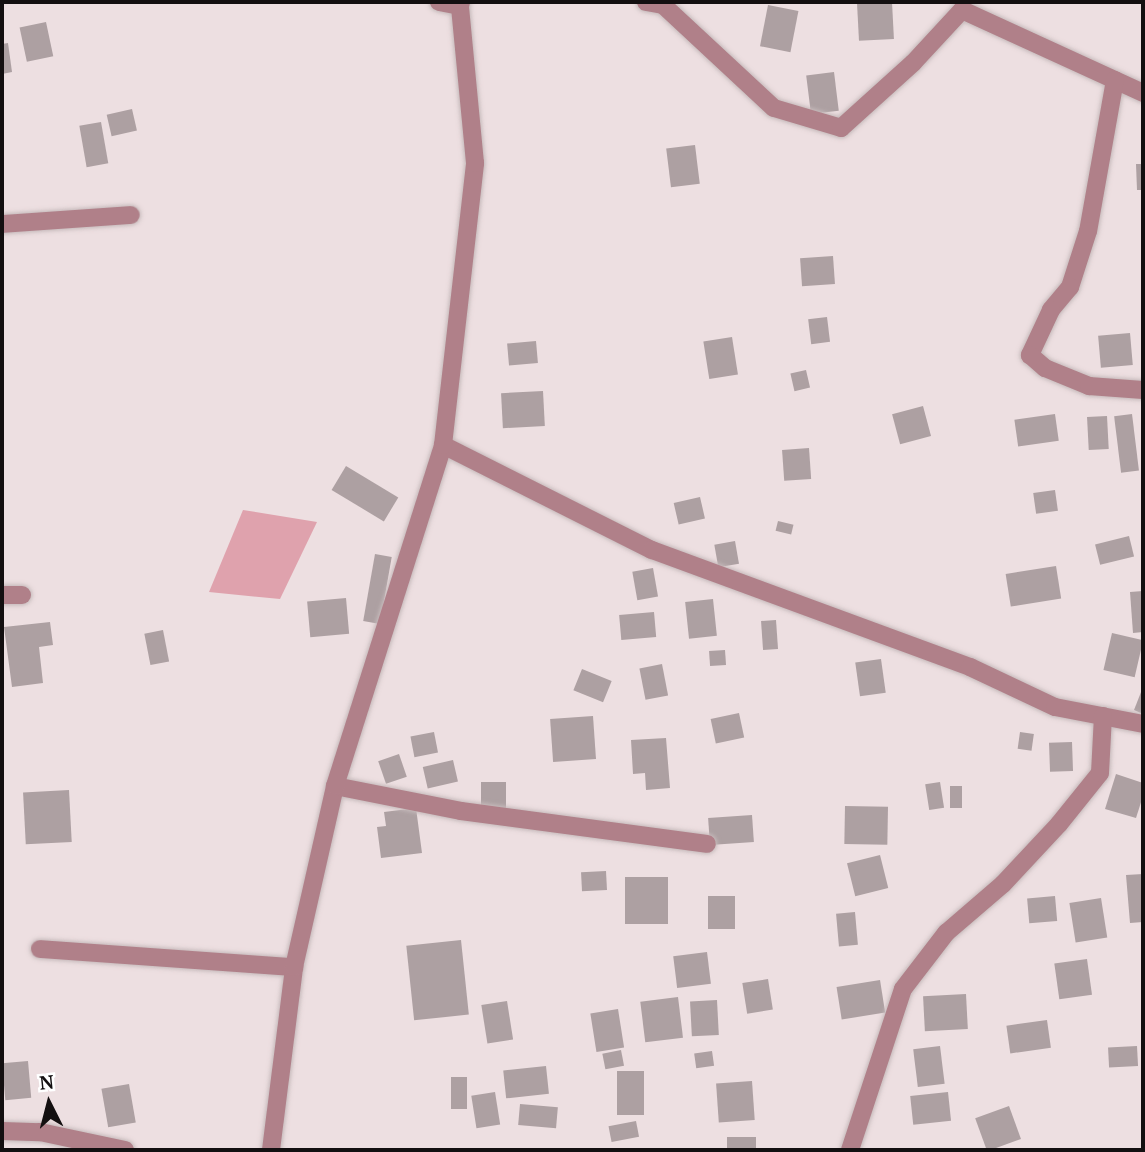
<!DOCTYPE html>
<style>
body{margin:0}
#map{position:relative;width:1145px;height:1152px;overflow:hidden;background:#eddfe1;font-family:"PT Serif",serif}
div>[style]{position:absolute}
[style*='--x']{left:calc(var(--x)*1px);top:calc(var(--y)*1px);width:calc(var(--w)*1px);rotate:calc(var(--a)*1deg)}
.water>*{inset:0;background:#dfa2ad}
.building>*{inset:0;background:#ada0a2;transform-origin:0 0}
.roads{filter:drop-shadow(0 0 2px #c6babb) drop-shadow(0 0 2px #c6babb)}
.minor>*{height:18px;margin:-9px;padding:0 9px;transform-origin:9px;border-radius:9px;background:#b08089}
span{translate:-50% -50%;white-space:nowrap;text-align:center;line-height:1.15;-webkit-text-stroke:7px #fff;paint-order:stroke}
.frame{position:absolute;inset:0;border:4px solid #130f10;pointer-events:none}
.north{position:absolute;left:14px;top:1068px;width:70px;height:70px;-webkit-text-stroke:5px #fff;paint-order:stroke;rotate:354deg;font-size:19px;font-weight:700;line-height:28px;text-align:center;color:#130f10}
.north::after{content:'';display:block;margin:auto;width:24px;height:32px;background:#130f10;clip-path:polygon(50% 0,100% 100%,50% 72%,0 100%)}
</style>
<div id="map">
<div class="water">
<i style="clip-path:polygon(243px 510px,317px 522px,280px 599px,209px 592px)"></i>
</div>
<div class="building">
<i style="left:892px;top:2px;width:37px;height:35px;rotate:87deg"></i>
<i style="left:768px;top:5px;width:31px;height:42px;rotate:11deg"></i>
<i style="left:46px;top:22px;width:35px;height:27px;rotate:78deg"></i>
<i style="clip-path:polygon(8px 43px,12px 72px,2px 74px,2px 44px)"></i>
<i style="left:834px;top:72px;width:39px;height:28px;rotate:83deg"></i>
<i style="left:132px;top:109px;width:22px;height:26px;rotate:77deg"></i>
<i style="left:101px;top:122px;width:42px;height:22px;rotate:80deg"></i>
<i style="left:695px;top:145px;width:39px;height:29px;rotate:83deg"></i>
<i style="clip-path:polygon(1136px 164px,1143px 164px,1143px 190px,1137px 190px)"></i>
<i style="left:833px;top:256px;width:28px;height:33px;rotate:86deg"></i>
<i style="left:827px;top:317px;width:25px;height:19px;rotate:83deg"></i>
<i style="left:1130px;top:333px;width:32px;height:32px;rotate:85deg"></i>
<i style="left:732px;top:337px;width:38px;height:29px;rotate:81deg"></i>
<i style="left:536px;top:341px;width:22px;height:29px;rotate:85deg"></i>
<i style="left:806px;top:370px;width:18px;height:16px;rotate:77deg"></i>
<i style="left:543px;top:391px;width:35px;height:42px;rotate:87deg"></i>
<i style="left:923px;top:406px;width:31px;height:32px;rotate:75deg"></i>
<i style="left:1055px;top:414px;width:27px;height:41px;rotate:82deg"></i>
<i style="left:1132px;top:414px;width:57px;height:18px;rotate:83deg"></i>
<i style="left:1107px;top:416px;width:33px;height:20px;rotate:87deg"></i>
<i style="left:809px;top:448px;width:31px;height:27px;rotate:86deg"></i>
<i style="left:346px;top:466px;width:61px;height:28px;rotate:31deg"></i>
<i style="left:1055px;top:490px;width:21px;height:22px;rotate:82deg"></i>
<i style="left:700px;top:497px;width:22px;height:27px;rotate:77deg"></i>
<i style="left:778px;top:521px;width:16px;height:10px;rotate:14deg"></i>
<i style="left:1129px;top:536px;width:21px;height:35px;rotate:76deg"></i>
<i style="left:735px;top:541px;width:23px;height:21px;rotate:80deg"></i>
<i style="left:375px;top:554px;width:17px;height:68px;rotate:10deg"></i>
<i style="left:1056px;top:566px;width:33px;height:51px;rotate:81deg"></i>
<i style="left:653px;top:568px;width:29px;height:21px;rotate:80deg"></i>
<i style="clip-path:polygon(1143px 591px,1143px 632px,1133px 633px,1130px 592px)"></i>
<i style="left:346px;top:598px;width:36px;height:39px;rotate:85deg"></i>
<i style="left:713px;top:599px;width:37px;height:28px;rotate:84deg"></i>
<i style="left:654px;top:612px;width:25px;height:35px;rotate:85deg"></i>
<i style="left:776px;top:620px;width:29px;height:15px;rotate:86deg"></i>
<i style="clip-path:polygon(50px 622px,53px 645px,39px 647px,43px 683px,12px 687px,4px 627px)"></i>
<i style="left:163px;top:630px;width:32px;height:19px;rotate:79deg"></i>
<i style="left:1112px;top:633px;width:32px;height:38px;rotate:13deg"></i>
<i style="left:725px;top:650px;width:15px;height:16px;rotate:86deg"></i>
<i style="left:881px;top:659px;width:34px;height:26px;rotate:82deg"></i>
<i style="left:662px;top:664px;width:32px;height:23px;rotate:79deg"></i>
<i style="left:582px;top:669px;width:32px;height:23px;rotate:22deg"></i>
<i style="clip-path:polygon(1143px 687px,1143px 714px,1134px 710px)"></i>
<i style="left:739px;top:713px;width:25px;height:29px;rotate:78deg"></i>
<i style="left:593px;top:716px;width:43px;height:43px;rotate:86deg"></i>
<i style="left:434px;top:732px;width:21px;height:24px;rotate:79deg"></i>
<i style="left:1020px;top:732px;width:14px;height:17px;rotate:8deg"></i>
<i style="clip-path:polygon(666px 738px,670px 788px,646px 790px,645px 773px,633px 774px,631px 740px)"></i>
<i style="left:1072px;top:742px;width:29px;height:23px;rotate:88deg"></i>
<i style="left:399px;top:754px;width:24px;height:22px;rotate:71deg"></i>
<i style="left:453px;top:760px;width:22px;height:31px;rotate:77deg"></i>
<i style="clip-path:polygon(1116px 774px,1143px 783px,1143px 796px,1136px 818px,1105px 809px)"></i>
<i style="left:481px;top:782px;width:25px;height:26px"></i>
<i style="left:940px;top:782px;width:26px;height:15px;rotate:81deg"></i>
<i style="left:962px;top:786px;width:22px;height:12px;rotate:90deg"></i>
<i style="left:69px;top:790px;width:52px;height:46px;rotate:87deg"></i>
<i style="left:845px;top:806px;width:43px;height:38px;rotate:1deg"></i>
<i style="clip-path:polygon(416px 808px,422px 853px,381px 858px,377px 827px,386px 826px,384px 812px)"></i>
<i style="left:752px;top:815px;width:27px;height:44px;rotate:86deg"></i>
<i style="left:880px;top:855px;width:34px;height:34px;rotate:76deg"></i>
<i style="left:606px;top:871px;width:19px;height:25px;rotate:87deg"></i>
<i style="clip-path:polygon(1143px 874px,1143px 922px,1130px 923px,1126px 875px)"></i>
<i style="left:668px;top:877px;width:47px;height:43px;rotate:90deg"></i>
<i style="left:708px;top:896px;width:27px;height:33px"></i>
<i style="left:1055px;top:896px;width:25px;height:28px;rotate:85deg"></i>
<i style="left:1101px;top:898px;width:40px;height:32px;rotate:81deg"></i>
<i style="left:855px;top:912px;width:33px;height:19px;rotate:85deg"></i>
<i style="left:461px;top:940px;width:75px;height:55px;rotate:84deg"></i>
<i style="left:707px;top:952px;width:32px;height:34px;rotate:83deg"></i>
<i style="left:1087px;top:959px;width:36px;height:33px;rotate:82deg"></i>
<i style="left:768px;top:979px;width:31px;height:26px;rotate:81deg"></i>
<i style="left:880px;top:980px;width:33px;height:44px;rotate:81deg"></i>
<i style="left:966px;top:994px;width:35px;height:43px;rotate:87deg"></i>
<i style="left:678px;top:997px;width:41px;height:38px;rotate:83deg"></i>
<i style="left:717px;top:1000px;width:35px;height:27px;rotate:87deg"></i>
<i style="left:507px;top:1001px;width:39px;height:26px;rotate:81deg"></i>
<i style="left:618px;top:1009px;width:39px;height:28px;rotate:81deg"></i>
<i style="left:1047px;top:1020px;width:28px;height:41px;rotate:82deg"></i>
<i style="left:940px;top:1046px;width:38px;height:27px;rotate:83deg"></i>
<i style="left:1137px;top:1046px;width:20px;height:29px;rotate:87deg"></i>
<i style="left:621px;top:1050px;width:16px;height:19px;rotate:79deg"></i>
<i style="left:712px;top:1051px;width:15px;height:18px;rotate:82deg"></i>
<i style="left:28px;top:1061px;width:37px;height:26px;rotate:85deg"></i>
<i style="left:546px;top:1066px;width:28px;height:43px;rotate:84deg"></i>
<i style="left:617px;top:1071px;width:27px;height:44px"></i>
<i style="left:451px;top:1077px;width:16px;height:32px"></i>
<i style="left:752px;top:1081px;width:39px;height:36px;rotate:86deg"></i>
<i style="left:129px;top:1084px;width:39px;height:28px;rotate:80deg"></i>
<i style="left:495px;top:1092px;width:33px;height:24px;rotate:81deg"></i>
<i style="left:948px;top:1092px;width:29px;height:38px;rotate:84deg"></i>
<i style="left:520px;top:1104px;width:38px;height:21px;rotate:5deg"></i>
<i style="left:1009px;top:1106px;width:35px;height:36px;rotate:70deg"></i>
<i style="left:636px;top:1121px;width:16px;height:28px;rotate:79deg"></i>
<i style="left:756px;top:1137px;width:13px;height:29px;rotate:90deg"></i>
</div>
<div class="roads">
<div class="minor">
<i style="--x:439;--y:2;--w:21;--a:11"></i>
<i style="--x:460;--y:6;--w:4;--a:-76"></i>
<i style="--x:646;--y:2;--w:17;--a:10"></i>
<i style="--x:663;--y:5;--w:151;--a:42.9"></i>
<i style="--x:774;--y:108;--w:70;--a:16.6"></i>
<i style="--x:841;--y:128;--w:97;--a:-42.1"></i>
<i style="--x:913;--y:63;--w:72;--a:-47.2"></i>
<i style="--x:962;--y:10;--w:199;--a:24.6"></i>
<i style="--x:1115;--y:80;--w:153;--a:100.1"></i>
<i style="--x:1088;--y:231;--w:59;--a:107.8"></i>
<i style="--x:1070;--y:287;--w:30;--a:130"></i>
<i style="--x:1051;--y:310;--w:50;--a:115"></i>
<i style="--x:1030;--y:355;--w:20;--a:41"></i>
<i style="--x:1045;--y:368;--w:48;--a:22.2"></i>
<i style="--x:1089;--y:386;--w:54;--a:4.2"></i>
<i style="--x:2;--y:224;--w:129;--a:-4"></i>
<i style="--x:443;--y:445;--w:234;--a:26.7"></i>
<i style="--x:652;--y:550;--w:339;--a:20.2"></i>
<i style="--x:970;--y:667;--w:94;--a:25.2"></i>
<i style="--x:1055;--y:707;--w:90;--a:10.9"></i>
<i style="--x:2;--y:595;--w:20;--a:0"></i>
<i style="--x:335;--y:786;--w:128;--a:11.2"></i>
<i style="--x:461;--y:811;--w:248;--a:7.6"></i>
<i style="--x:40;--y:949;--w:255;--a:4.1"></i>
<i style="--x:2;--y:1131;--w:38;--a:2"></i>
<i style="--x:40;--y:1132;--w:87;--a:12"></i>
<i style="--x:271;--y:1150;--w:184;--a:-82.8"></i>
<i style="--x:294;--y:967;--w:186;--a:-77.2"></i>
<i style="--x:335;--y:786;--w:358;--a:-72.4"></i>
<i style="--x:443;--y:445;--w:284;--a:-83.5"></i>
<i style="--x:475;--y:163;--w:158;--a:-95.5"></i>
<i style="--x:850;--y:1150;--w:169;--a:-71.8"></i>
<i style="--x:903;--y:989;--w:71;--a:-52.5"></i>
<i style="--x:946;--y:933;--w:75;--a:-40.7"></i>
<i style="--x:1003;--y:884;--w:82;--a:-47"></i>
<i style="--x:1059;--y:824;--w:65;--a:-51.2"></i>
<i style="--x:1100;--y:773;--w:57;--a:-87"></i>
</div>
</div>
<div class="frame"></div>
<div class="north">N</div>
</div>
